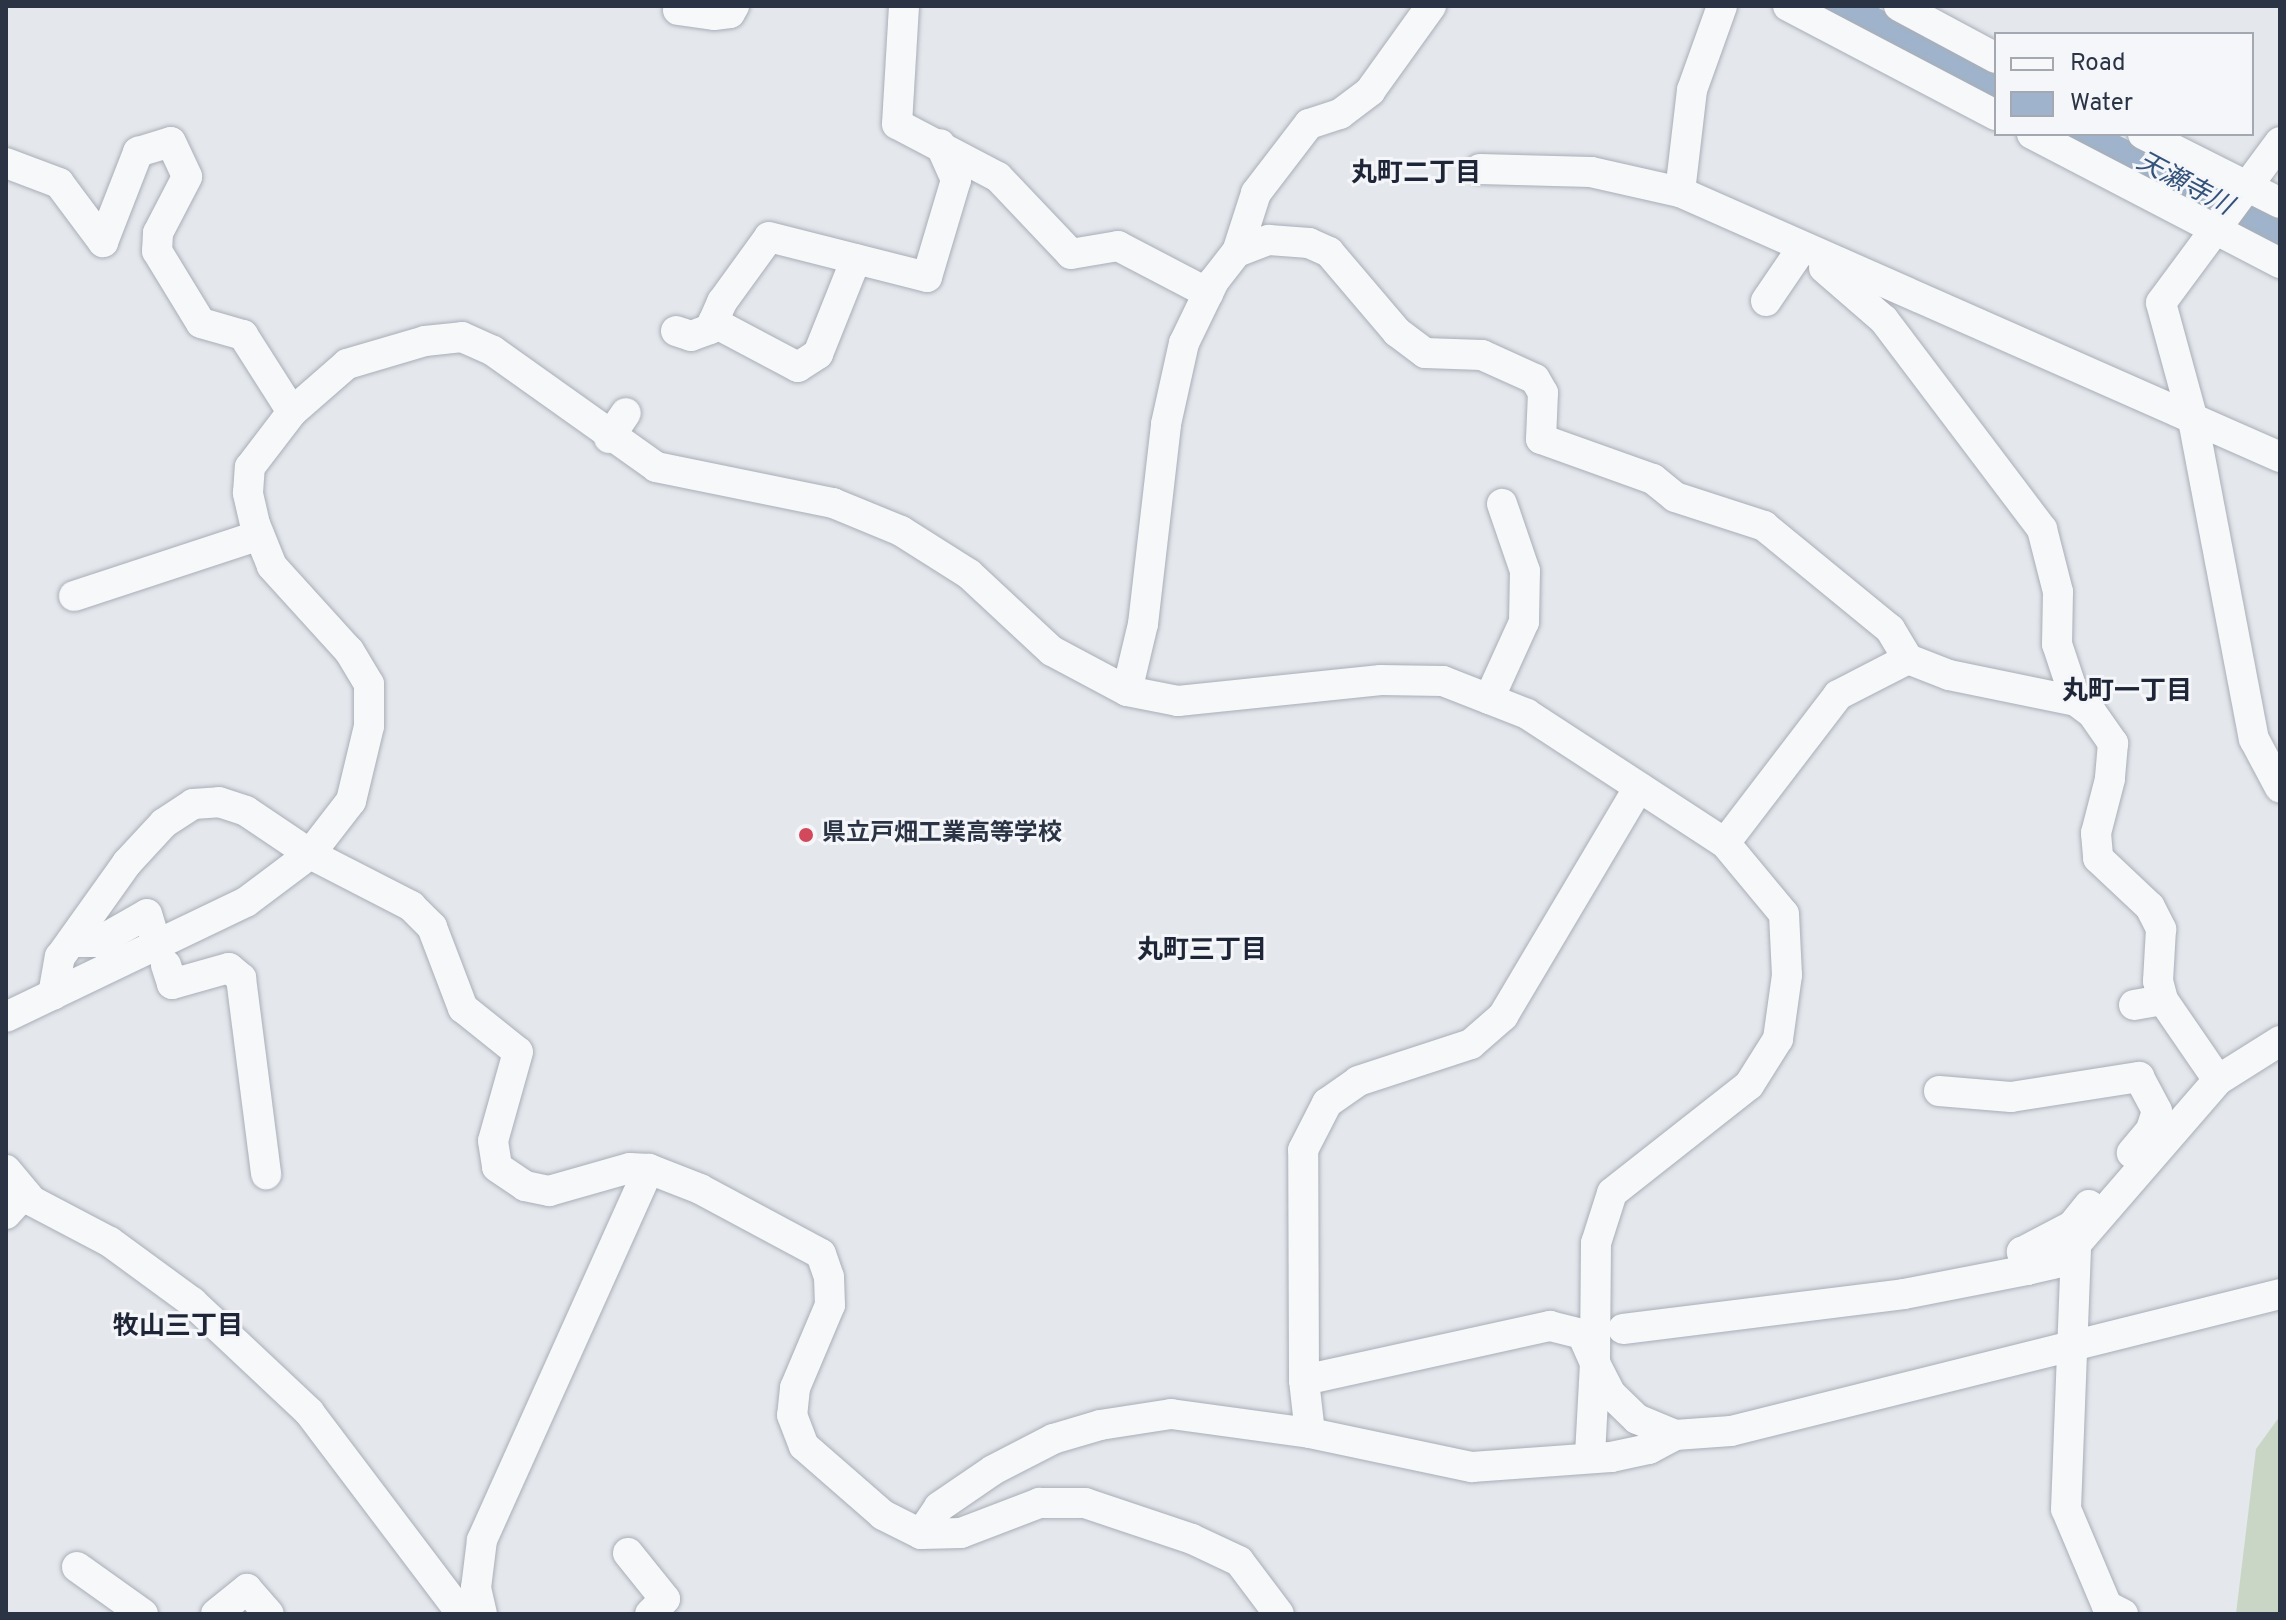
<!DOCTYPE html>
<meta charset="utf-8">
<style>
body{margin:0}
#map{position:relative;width:2286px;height:1620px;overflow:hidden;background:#e4e7ec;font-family:Overpass,"Noto Sans JP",sans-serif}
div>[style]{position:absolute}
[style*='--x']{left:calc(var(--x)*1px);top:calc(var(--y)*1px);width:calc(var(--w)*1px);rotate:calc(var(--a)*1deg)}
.green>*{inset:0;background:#c9d6c5}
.water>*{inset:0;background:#9fb4cc}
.roads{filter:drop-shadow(0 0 2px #a9aeb7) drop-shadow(0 0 2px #a9aeb7)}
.minor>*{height:30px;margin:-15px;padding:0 15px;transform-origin:15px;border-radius:15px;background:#f7f8fa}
.dots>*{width:22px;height:22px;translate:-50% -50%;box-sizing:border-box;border:4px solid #f4f6f9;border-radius:50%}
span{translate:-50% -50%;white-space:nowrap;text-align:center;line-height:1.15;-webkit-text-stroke:6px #f4f6f9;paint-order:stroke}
.poi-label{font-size:24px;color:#2b3445;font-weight:700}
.left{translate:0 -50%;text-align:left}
.neighbourhood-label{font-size:26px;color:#1d2536;font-weight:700}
.water-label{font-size:26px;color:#34527a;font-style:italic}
.frame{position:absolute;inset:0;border:8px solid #2b3445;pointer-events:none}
.legend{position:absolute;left:1994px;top:32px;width:260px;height:104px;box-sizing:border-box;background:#f4f6f9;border:2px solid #a4a8b1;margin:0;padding:10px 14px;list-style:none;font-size:24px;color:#2b3445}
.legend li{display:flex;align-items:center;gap:16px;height:40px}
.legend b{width:40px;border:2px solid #a4a8b1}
</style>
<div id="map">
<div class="green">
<i style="clip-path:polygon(2280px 1416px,2280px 1614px,2236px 1614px,2256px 1449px)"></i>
</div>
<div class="water">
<i style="clip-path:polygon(1811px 6px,1875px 6px,1996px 72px,1996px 103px)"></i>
<i style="clip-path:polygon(2056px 134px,2116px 134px,2280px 218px,2280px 252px)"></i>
</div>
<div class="roads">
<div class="minor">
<i style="--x:904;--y:6;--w:118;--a:93.4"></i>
<i style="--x:897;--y:124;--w:114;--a:27.7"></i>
<i style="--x:998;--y:177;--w:106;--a:46.5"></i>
<i style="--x:1071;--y:254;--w:48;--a:-9.7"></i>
<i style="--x:1118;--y:246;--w:102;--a:27.6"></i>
<i style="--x:1788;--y:6;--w:235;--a:27.7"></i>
<i style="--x:1899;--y:6;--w:110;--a:28.2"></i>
<i style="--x:678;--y:10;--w:36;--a:8"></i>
<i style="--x:714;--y:15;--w:16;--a:-7"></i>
<i style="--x:730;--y:13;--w:8;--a:-60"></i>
<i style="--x:2032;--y:134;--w:280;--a:27.5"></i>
<i style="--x:2143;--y:134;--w:153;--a:26.7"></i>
<i style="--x:2280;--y:142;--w:200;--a:126.5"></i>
<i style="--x:2161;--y:303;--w:121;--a:74.7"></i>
<i style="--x:2193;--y:420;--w:325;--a:79.2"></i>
<i style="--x:2254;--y:739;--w:55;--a:62"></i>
<i style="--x:6;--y:163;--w:57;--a:20.7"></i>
<i style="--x:59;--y:183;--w:74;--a:53.3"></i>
<i style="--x:103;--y:242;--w:97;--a:-68.7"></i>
<i style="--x:138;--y:152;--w:34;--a:-17"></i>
<i style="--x:171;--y:142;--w:38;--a:65"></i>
<i style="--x:187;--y:177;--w:63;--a:117.4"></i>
<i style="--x:158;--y:233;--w:18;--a:93"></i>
<i style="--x:157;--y:251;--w:84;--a:58.6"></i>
<i style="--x:201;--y:323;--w:44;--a:15.9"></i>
<i style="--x:243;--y:335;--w:91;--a:57.5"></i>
<i style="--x:1480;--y:169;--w:111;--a:1.5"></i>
<i style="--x:1591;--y:172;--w:91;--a:12.7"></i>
<i style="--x:1680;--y:192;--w:656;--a:23.83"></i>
<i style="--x:1680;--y:192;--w:103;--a:-83.3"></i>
<i style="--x:1692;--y:90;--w:89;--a:-70.3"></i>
<i style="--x:1237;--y:252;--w:34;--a:-21"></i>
<i style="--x:1269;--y:240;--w:40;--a:4.3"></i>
<i style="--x:1309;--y:243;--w:22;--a:24"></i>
<i style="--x:1329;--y:252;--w:105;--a:49.6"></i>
<i style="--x:1397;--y:332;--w:35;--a:37"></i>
<i style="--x:1425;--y:353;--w:57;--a:2"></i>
<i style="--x:1482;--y:355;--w:58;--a:24.4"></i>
<i style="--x:1535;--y:379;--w:16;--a:60"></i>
<i style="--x:1543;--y:393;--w:46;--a:92.5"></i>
<i style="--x:1541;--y:439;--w:119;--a:19.7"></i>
<i style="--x:1653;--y:479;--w:28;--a:39"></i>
<i style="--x:1675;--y:497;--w:94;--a:18"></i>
<i style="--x:1764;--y:526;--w:163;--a:39.3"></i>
<i style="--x:1890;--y:629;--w:35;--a:59"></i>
<i style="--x:1824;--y:268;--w:79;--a:40.9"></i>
<i style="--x:1884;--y:320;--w:262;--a:52.9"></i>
<i style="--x:2042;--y:529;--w:65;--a:75.7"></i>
<i style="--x:2058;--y:592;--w:52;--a:91.1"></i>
<i style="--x:2057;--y:644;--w:60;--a:71.6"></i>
<i style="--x:1766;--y:301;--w:64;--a:-55.8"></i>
<i style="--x:713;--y:322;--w:96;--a:27.9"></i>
<i style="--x:798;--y:367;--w:24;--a:-33"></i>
<i style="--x:818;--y:354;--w:102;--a:-68.2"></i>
<i style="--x:676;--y:331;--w:16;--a:18"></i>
<i style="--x:691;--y:336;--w:20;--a:-20"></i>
<i style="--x:710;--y:329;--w:30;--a:-66"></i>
<i style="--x:722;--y:302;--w:80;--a:-54.1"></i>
<i style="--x:769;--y:237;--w:163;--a:14.2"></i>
<i style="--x:927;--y:277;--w:101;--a:-73.4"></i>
<i style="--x:956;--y:180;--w:39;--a:-114"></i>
<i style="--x:609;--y:438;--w:30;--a:-56"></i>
<i style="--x:74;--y:596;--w:195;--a:-18.2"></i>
<i style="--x:1127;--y:691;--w:69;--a:-76.6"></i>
<i style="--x:1143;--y:624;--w:201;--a:-83.4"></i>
<i style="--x:1166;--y:424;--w:83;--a:-77.5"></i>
<i style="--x:1184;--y:343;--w:69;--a:-64.2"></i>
<i style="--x:1214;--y:281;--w:37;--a:-52"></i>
<i style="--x:1237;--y:252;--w:62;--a:-72.1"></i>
<i style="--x:1256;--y:193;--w:87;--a:-52.5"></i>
<i style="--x:1309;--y:124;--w:33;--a:-18"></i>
<i style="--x:1340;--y:114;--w:38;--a:-37"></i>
<i style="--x:1370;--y:91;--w:105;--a:-54.3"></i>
<i style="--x:1489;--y:699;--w:85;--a:-65.6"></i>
<i style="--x:1524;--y:622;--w:51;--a:-88.9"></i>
<i style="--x:1525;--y:571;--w:71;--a:-108.9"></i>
<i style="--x:1725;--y:843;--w:186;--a:-52.6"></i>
<i style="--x:1838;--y:695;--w:79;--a:-27.2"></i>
<i style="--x:1908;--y:659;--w:44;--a:21.3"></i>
<i style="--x:1949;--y:675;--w:130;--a:11.6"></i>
<i style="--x:2076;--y:701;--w:20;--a:37"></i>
<i style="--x:2092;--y:713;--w:37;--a:55"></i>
<i style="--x:2113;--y:743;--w:36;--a:95"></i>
<i style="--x:2110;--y:779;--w:56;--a:104.5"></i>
<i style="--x:2096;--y:833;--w:25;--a:85"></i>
<i style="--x:2098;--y:858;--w:71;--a:43.3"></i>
<i style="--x:2150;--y:907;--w:25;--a:63"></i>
<i style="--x:2161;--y:929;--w:52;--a:93.3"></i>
<i style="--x:2158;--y:981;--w:20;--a:75"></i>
<i style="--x:2163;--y:1000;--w:97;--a:55.5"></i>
<i style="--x:72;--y:942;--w:26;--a:0"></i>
<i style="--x:98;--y:942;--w:56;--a:-29.7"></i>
<i style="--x:147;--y:914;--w:14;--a:73"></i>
<i style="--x:166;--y:965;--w:20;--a:72"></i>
<i style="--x:172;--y:984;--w:59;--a:-15.7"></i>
<i style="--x:229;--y:968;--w:16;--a:40"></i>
<i style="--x:241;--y:978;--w:198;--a:82.7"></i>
<i style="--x:53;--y:995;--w:39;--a:-80"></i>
<i style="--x:60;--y:957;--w:115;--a:-54.5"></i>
<i style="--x:127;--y:863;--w:54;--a:-47.2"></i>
<i style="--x:164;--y:823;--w:35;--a:-33"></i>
<i style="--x:193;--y:804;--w:26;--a:-4"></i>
<i style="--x:219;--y:802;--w:28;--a:18"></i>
<i style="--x:246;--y:811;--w:77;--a:33.9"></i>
<i style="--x:310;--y:854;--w:114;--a:27.2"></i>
<i style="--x:411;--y:906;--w:30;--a:45"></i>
<i style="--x:432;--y:927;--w:87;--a:69.1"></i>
<i style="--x:463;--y:1008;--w:70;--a:38.7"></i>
<i style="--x:518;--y:1052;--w:92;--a:105.7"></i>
<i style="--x:493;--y:1141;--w:26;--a:81"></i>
<i style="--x:497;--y:1167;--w:34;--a:34"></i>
<i style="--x:525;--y:1186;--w:25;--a:12"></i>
<i style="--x:549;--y:1191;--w:84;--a:-15.9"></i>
<i style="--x:630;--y:1168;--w:19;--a:3"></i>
<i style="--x:649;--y:1169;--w:55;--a:21.4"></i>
<i style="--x:700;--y:1189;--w:137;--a:28.2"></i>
<i style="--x:821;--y:1254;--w:24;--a:71"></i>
<i style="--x:829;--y:1277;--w:28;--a:88"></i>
<i style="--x:830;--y:1305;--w:90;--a:112.9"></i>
<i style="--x:795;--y:1388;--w:27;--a:96"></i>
<i style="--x:792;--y:1415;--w:33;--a:69"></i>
<i style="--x:804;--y:1446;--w:105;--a:41.1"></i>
<i style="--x:883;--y:1515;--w:42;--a:26.6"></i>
<i style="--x:921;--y:1534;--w:40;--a:-1.4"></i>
<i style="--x:961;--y:1533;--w:84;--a:-21"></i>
<i style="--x:1039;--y:1503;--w:46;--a:0"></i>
<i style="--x:1085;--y:1503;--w:113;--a:18.6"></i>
<i style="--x:1192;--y:1539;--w:52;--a:25.1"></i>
<i style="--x:1239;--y:1561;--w:66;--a:53"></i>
<i style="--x:2134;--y:1005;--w:29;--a:-10"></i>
<i style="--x:6;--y:1017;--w:266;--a:-25.6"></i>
<i style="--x:246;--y:902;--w:80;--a:-36.9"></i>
<i style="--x:310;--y:854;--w:67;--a:-52.3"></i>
<i style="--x:351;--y:801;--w:77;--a:-76.5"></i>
<i style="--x:369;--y:726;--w:42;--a:-90"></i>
<i style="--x:369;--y:684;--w:39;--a:-121"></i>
<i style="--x:349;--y:651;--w:115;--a:-132.2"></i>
<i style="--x:272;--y:566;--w:45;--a:-112"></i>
<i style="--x:255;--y:524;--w:32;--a:-103"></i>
<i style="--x:248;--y:493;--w:26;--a:-86"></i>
<i style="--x:250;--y:467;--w:69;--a:-52.6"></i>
<i style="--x:292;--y:412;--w:73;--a:-41.1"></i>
<i style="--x:347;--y:364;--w:81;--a:-16.4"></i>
<i style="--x:425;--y:341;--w:37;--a:-6"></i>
<i style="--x:462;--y:337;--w:34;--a:24"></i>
<i style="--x:493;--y:351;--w:200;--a:35.4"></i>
<i style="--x:656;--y:467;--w:181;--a:11.5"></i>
<i style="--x:833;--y:503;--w:74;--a:22.4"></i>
<i style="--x:901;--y:531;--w:80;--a:32.3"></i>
<i style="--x:969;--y:574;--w:113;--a:42.9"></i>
<i style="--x:1052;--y:651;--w:85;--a:28.1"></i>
<i style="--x:1127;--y:691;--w:52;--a:11.1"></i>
<i style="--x:1178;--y:701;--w:204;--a:-5.9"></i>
<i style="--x:1381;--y:680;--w:62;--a:0.9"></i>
<i style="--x:1443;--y:681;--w:90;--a:21.4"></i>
<i style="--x:1527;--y:714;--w:236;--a:33.1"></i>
<i style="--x:1725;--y:843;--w:92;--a:50.3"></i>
<i style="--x:1784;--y:914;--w:61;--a:87.2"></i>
<i style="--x:1787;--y:975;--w:65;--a:98"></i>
<i style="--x:1778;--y:1039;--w:54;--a:122.2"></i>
<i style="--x:1749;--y:1085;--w:174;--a:141.8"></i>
<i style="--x:1612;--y:1193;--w:52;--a:107.7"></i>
<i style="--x:1596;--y:1243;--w:120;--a:90.5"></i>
<i style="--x:1595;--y:1363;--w:34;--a:63"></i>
<i style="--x:1610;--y:1393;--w:37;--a:44"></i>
<i style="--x:1637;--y:1419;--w:41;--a:22.8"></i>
<i style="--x:1675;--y:1435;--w:56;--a:-4.1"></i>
<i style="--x:1731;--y:1431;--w:566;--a:-14.01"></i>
<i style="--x:1939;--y:1091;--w:72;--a:4.8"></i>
<i style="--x:2011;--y:1097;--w:130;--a:-8.9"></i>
<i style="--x:2139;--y:1077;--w:38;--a:62"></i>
<i style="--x:2157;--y:1111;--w:20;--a:108"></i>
<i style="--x:2151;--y:1130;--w:30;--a:130"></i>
<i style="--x:6;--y:1170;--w:40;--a:50"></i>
<i style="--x:32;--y:1201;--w:88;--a:27.7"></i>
<i style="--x:110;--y:1242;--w:102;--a:36.2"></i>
<i style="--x:192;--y:1302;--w:161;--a:43.2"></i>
<i style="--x:309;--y:1412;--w:253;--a:52.9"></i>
<i style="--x:6;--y:1214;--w:28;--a:-48"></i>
<i style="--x:2075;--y:1259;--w:49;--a:167.1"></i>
<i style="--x:2027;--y:1270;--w:19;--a:-106"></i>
<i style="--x:2022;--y:1252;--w:56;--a:-27.5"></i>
<i style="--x:2072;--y:1226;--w:27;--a:-51"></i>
<i style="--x:1623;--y:1329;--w:283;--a:-7.1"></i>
<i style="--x:1904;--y:1294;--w:125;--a:-11"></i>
<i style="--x:1304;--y:1380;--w:252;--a:-12.4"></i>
<i style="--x:1550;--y:1326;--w:33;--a:14"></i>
<i style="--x:1582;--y:1334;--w:32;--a:66"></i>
<i style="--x:1595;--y:1363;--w:93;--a:93.1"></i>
<i style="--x:1310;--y:1433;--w:53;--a:-96.5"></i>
<i style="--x:1304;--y:1380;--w:230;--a:-90.2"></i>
<i style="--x:1303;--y:1150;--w:53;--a:-62.9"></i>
<i style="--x:1327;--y:1103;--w:38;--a:-35"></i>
<i style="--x:1358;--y:1081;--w:119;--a:-18.1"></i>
<i style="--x:1471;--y:1044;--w:43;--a:-41.2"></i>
<i style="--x:1503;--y:1016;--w:266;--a:-59.3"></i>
<i style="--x:921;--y:1534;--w:32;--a:-56"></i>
<i style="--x:939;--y:1507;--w:65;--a:-34.4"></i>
<i style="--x:993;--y:1470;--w:68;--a:-27.3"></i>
<i style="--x:1053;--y:1439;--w:49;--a:-16.6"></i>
<i style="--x:1100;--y:1425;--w:72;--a:-8.8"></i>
<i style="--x:1171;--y:1414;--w:140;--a:7.8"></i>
<i style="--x:1310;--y:1433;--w:166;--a:11.9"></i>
<i style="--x:1472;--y:1467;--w:139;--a:-4.1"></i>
<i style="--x:1611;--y:1457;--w:39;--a:-12"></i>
<i style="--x:1649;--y:1449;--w:30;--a:-28"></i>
<i style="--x:628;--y:1553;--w:59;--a:51.2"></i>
<i style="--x:665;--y:1599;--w:21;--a:135"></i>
<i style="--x:77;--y:1567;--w:81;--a:35.5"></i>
<i style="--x:216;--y:1614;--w:40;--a:-39"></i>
<i style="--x:247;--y:1589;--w:33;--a:49"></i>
<i style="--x:482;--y:1614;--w:27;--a:-103"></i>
<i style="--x:476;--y:1588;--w:48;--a:-82.9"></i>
<i style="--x:482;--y:1540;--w:407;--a:-65.8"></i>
<i style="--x:2123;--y:1614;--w:18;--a:-153"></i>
<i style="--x:2107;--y:1606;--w:105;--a:-112.9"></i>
<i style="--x:2066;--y:1509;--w:265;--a:-87.8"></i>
<i style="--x:2076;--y:1244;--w:217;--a:-49.1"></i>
<i style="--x:2218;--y:1080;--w:73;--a:-32.2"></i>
</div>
</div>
<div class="dots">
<i style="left:806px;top:835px;background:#d1495b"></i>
</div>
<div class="poi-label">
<span class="left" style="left:822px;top:835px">県立戸畑工業高等学校</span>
</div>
<div class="neighbourhood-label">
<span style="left:1416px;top:175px">丸町二丁目</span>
<span style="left:2127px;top:693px">丸町一丁目</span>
<span style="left:1202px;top:952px">丸町三丁目</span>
<span style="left:178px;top:1328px">牧山三丁目</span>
</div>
<div class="water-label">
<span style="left:2184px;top:185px;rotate:28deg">天瀬寺川</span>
</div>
<div class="frame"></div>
<ul class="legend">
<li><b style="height:10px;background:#f7f8fa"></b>Road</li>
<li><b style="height:22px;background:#9fb4cc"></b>Water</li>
</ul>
</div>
